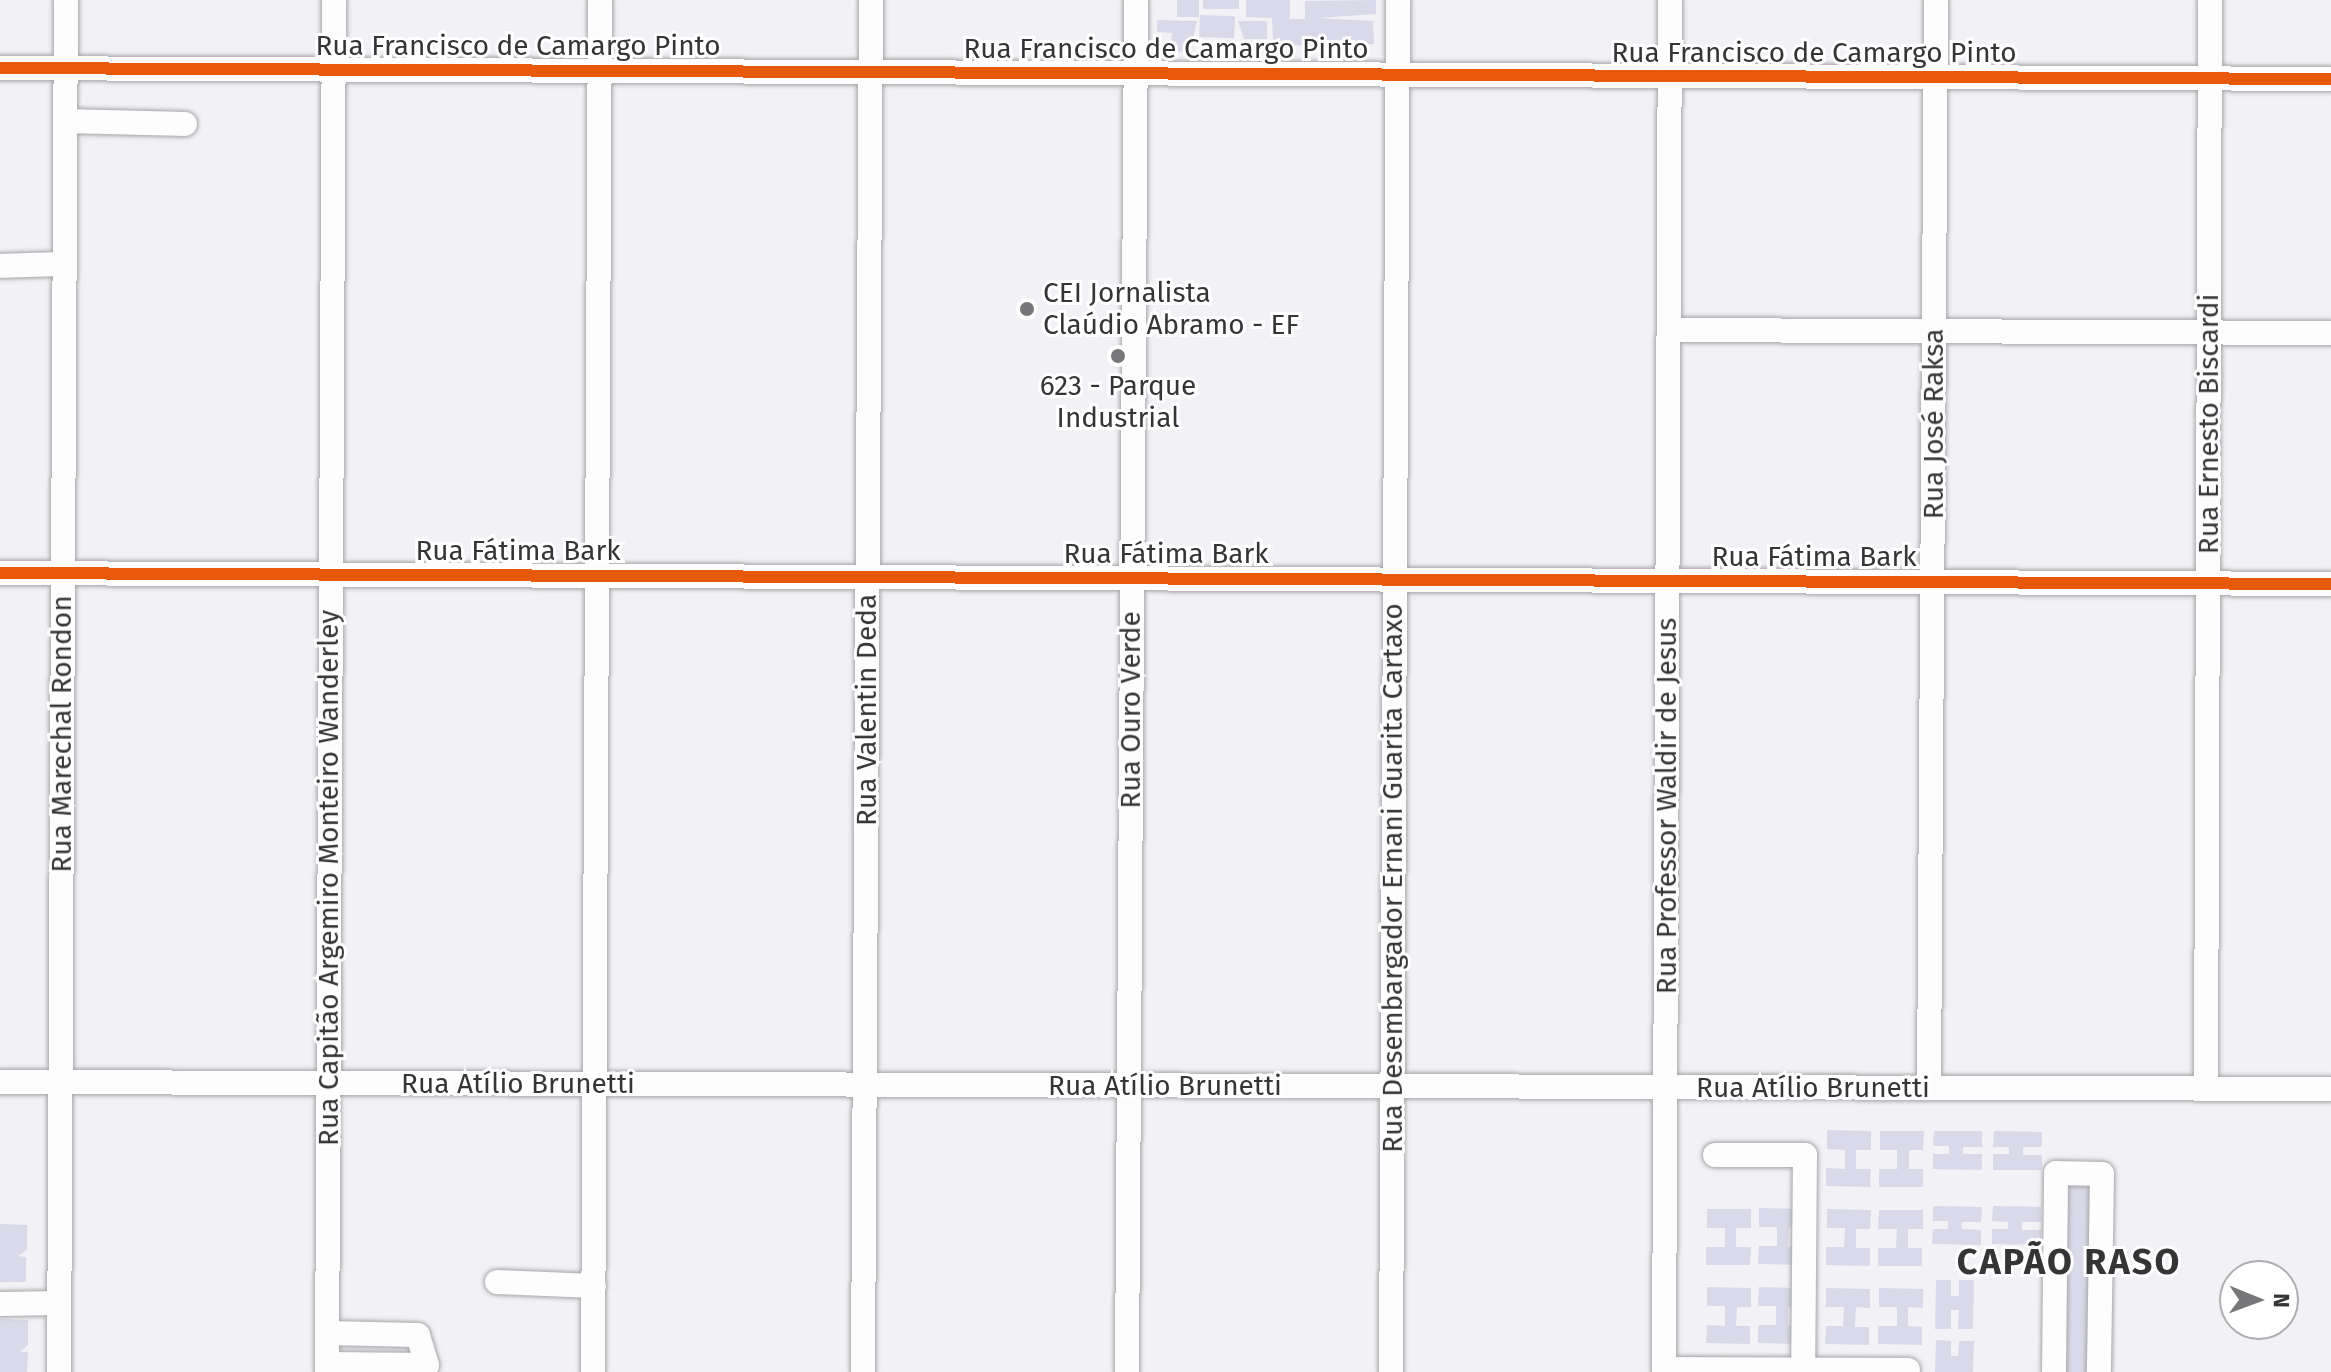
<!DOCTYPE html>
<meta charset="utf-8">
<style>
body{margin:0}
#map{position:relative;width:2331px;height:1372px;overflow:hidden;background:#f2f2f6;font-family:"Fira Sans",sans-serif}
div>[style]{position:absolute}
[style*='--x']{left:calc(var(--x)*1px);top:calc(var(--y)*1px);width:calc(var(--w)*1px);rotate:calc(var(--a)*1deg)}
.building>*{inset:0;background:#d9d9e9;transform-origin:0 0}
.roads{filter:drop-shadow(0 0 2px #a6a6a9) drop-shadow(0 0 2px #a6a6a9)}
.minor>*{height:24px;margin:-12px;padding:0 12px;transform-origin:12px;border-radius:12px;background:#fdfdfe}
.cycleway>*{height:12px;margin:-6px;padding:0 6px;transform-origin:6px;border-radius:6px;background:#e8590c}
.dots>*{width:22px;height:22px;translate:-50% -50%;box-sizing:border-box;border:4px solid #fff;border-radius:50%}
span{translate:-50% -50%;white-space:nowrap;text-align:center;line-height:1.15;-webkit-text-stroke:6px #fff;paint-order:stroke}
.street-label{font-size:28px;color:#353538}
.poi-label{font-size:28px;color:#353538}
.left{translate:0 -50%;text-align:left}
.district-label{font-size:36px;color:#353538;font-weight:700;letter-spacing:2px}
.north{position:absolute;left:2219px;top:1260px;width:80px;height:80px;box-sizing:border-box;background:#fff;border:2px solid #aeaeaf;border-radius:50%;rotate:91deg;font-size:22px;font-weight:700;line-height:32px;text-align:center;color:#353538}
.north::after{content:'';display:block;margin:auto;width:28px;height:36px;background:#77777a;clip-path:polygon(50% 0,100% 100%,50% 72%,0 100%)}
</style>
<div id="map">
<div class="building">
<i style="left:1177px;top:0;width:22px;height:17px"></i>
<i style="left:1203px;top:0;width:36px;height:9px"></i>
<i style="clip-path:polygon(1246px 0,1290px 0,1290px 19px,1305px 19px,1305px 1px,1376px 0,1376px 14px,1317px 18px,1373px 21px,1374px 44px,1313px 48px,1273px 41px,1272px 18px,1246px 17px)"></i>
<i style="left:1200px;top:15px;width:35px;height:22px;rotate:2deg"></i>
<i style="clip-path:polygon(1157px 20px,1197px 21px,1190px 52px,1170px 51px,1172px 33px,1157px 32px)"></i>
<i style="clip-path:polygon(1238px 21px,1267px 21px,1267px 39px,1244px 39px)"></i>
<i style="clip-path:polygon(1827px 1130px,1871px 1131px,1871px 1150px,1856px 1150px,1856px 1169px,1871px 1169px,1870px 1187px,1826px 1186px,1826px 1168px,1845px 1169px,1845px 1150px,1827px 1149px)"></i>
<i style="clip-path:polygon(1880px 1131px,1924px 1131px,1923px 1150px,1909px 1150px,1909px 1169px,1923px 1169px,1923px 1187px,1879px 1187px,1879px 1169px,1897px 1169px,1897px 1150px,1880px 1150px)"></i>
<i style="clip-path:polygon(1934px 1131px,1982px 1131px,1982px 1147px,1963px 1147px,1963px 1154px,1982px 1154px,1982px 1170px,1933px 1169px,1933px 1154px,1949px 1154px,1949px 1146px,1933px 1146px)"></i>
<i style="clip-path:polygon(1994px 1131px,2042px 1132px,2042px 1147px,2023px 1147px,2023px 1155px,2042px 1155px,2042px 1170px,1993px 1170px,1993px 1154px,2009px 1154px,2009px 1147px,1993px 1147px)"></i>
<i style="left:2066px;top:1181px;width:27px;height:191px;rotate:2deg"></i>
<i style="clip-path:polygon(1933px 1206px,1982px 1207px,1981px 1222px,1962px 1222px,1962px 1229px,1981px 1230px,1981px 1245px,1932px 1244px,1933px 1229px,1948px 1229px,1948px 1221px,1933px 1221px)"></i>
<i style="clip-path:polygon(1993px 1206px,2041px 1207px,2041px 1222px,2022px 1222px,2022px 1230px,2041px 1230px,2041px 1245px,1992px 1244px,1992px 1229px,2008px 1229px,2008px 1222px,1992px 1221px)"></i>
<i style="clip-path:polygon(1759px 1208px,1803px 1209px,1803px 1228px,1789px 1228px,1788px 1247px,1803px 1247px,1803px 1265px,1758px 1264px,1759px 1246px,1777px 1246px,1777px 1227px,1759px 1227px)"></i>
<i style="clip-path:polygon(1707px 1209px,1751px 1209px,1751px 1228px,1736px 1228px,1736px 1247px,1751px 1247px,1750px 1265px,1706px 1265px,1706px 1247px,1725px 1247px,1725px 1228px,1707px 1228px)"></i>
<i style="clip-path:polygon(1827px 1209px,1871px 1210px,1870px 1229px,1856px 1229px,1856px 1248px,1870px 1248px,1870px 1266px,1826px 1265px,1826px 1247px,1844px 1247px,1845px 1228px,1827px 1228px)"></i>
<i style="clip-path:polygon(1879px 1210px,1923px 1210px,1923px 1229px,1908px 1229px,1908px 1248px,1922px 1248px,1922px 1266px,1878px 1266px,1878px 1248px,1896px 1248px,1897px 1229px,1878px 1229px)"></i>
<i style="clip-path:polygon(0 1224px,27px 1225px,27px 1250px,18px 1256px,26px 1257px,26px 1282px,0 1282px)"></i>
<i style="clip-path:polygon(1936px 1280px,1951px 1280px,1951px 1296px,1959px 1296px,1959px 1280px,1974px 1280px,1973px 1329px,1958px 1329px,1959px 1310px,1951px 1310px,1951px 1329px,1935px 1329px)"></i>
<i style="clip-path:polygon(1707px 1287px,1751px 1288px,1751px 1307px,1737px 1307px,1736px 1326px,1750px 1326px,1750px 1344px,1706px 1343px,1707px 1325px,1725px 1326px,1725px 1306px,1707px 1306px)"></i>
<i style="clip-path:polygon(1759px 1287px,1803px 1288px,1802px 1307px,1788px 1307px,1788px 1326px,1802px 1326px,1802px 1344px,1758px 1343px,1758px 1325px,1776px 1325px,1776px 1306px,1758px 1306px)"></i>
<i style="clip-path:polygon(1826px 1288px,1870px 1289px,1870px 1308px,1856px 1307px,1855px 1327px,1869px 1327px,1869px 1345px,1825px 1344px,1826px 1326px,1843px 1326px,1844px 1307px,1826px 1307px)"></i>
<i style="clip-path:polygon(1879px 1288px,1923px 1289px,1923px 1308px,1908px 1307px,1908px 1326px,1922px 1327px,1922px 1345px,1878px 1344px,1878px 1326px,1897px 1326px,1897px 1307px,1879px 1307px)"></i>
<i style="clip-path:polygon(0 1319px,28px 1320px,28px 1345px,20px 1352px,28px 1352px,27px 1372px,0 1372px)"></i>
<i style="clip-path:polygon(1936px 1340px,1951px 1341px,1951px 1356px,1958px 1356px,1959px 1341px,1974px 1341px,1973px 1372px,1935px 1372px)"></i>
</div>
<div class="roads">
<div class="minor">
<i style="--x:0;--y:68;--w:2331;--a:0.27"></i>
<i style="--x:66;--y:121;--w:119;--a:1.4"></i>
<i style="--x:0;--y:266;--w:65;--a:-1.8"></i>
<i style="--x:1669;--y:330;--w:662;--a:0.26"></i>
<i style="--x:0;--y:573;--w:2331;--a:0.27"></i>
<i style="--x:0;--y:1082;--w:2331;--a:0.17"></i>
<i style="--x:1929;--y:1088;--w:1088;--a:-89.63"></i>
<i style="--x:2206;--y:1089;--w:1089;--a:-89.79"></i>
<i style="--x:1715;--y:1155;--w:90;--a:0"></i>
<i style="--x:1805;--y:1155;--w:217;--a:90.5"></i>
<i style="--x:497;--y:1282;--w:97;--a:2.4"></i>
<i style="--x:0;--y:1304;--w:59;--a:-1"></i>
<i style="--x:327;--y:1364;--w:100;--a:0.6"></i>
<i style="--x:427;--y:1365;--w:31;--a:-107"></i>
<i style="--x:418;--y:1335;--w:91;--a:-178.7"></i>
<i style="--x:1664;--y:1369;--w:244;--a:0.2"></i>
<i style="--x:59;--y:1372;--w:1372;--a:-89.71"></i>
<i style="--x:327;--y:1372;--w:1372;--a:-89.71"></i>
<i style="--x:593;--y:1372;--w:1372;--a:-89.71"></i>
<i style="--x:863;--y:1372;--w:1372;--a:-89.67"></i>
<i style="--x:1127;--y:1372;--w:1372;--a:-89.62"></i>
<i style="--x:1391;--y:1372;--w:1372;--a:-89.71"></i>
<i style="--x:1664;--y:1372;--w:1372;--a:-89.75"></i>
<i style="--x:2054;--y:1372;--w:199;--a:-89.4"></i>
<i style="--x:2056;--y:1173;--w:46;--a:1.2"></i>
<i style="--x:2102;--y:1174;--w:198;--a:90.9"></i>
</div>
</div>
<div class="cycleway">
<i style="--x:0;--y:68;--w:2331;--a:0.27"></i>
<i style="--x:0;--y:573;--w:2331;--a:0.27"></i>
</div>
<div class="dots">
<i style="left:1027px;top:309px;background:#77777a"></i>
<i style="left:1118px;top:356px;background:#77777a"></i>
</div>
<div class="street-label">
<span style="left:518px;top:46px">Rua Francisco de Camargo Pinto</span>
<span style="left:1166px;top:49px">Rua Francisco de Camargo Pinto</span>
<span style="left:1814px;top:53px">Rua Francisco de Camargo Pinto</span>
<span style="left:1934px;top:424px;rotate:-90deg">Rua José Raksa</span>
<span style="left:2209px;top:424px;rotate:-90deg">Rua Ernesto Biscardi</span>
<span style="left:518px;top:551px">Rua Fátima Bark</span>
<span style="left:1166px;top:554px">Rua Fátima Bark</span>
<span style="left:1814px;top:557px">Rua Fátima Bark</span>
<span style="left:867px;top:710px;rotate:-90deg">Rua Valentin Deda</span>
<span style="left:1131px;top:710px;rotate:-90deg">Rua Ouro Verde</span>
<span style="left:62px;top:734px;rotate:-90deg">Rua Marechal Rondon</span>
<span style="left:1667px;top:806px;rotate:-90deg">Rua Professor Waldir de Jesus</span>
<span style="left:329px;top:878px;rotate:-90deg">Rua Capitão Argemiro Monteiro Wanderley</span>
<span style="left:1393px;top:878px;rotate:-90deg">Rua Desembargador Ernani Guarita Cartaxo</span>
<span style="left:518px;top:1084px">Rua Atílio Brunetti</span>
<span style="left:1165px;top:1086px">Rua Atílio Brunetti</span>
<span style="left:1813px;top:1088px">Rua Atílio Brunetti</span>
</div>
<div class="poi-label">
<span class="left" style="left:1043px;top:309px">CEI Jornalista<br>Claúdio Abramo - EF</span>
<span style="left:1118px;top:402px">623 - Parque<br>Industrial</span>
</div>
<div class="district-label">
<span style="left:2069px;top:1263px">CAPÃO RASO</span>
</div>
<div class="north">N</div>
</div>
